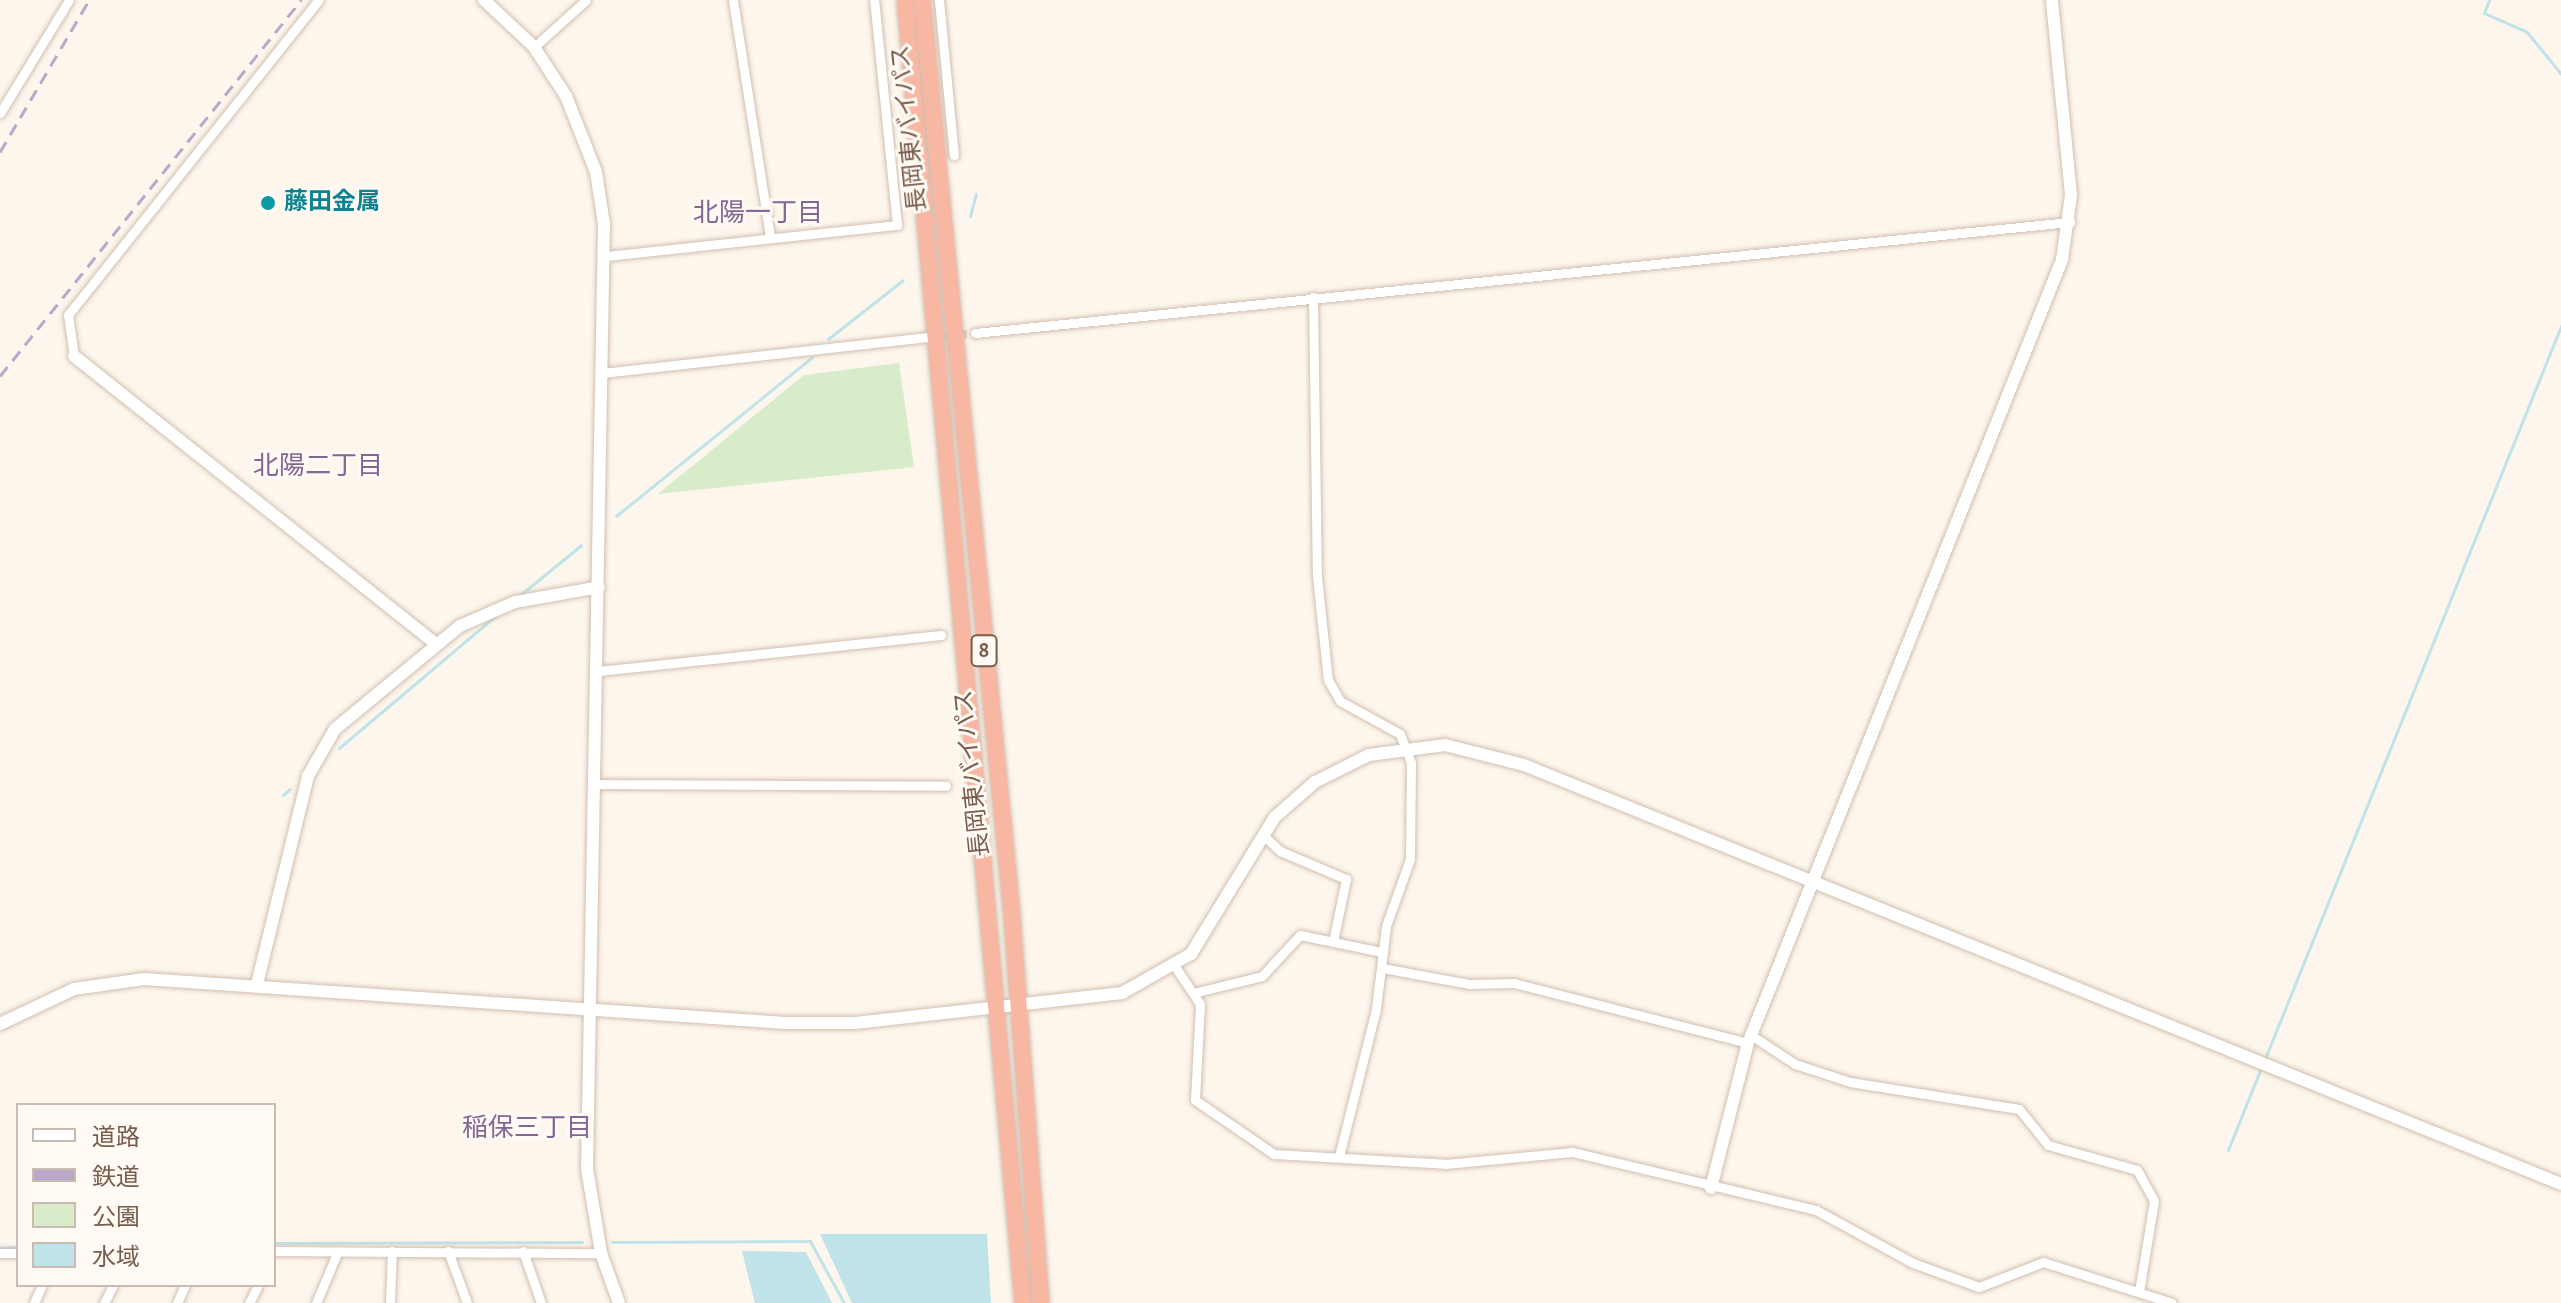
<!DOCTYPE html>
<meta charset="utf-8">
<style>
body{margin:0}
#map{position:relative;width:2561px;height:1303px;overflow:hidden;background:#fdf6ec;font-family:"Alegreya Sans","Noto Sans JP",sans-serif}
div>[style]{position:absolute}
[style*='--x']{left:calc(var(--x)*1px);top:calc(var(--y)*1px);width:calc(var(--w)*1px);rotate:calc(var(--a)*1deg)}
.green>*{inset:0;background:#d8ecc9}
.water>*{inset:0;background:#bfe3e8}
.stream>*{height:3px;margin:-1.5px;padding:0 1.5px;transform-origin:1.5px;border-radius:1.5px;background:#bfe3e8}
.street-tunnel>*{height:9px;margin-top:-4.5px;transform-origin:0;background:repeating-linear-gradient(90deg,#dcd0c4 0 9px,transparent 0 13.5px)}
.roads{filter:drop-shadow(0 0 2px #d1beb0) drop-shadow(0 0 2px #d1beb0)}
.street>*{height:9px;margin:-4.5px;padding:0 4.5px;transform-origin:4.5px;border-radius:4.5px;background:#fff}
.secondary>*{height:12px;margin:-6px;padding:0 6px;transform-origin:6px;border-radius:6px;background:#fff}
.highway>*{height:16px;margin:-8px;padding:0 8px;transform-origin:8px;border-radius:8px;background:#f7b7a3}
.rail>*{height:3px;margin-top:-1.5px;transform-origin:0;background:repeating-linear-gradient(90deg,#b9a8c9 0 12px,transparent 0 20px)}
.dots>*{width:22px;height:22px;translate:-50% -50%;box-sizing:border-box;border:4px solid #fffaf3;border-radius:50%}
span{translate:-50% -50%;white-space:nowrap;text-align:center;line-height:1.15;-webkit-text-stroke:6px #fffaf3;paint-order:stroke}
.shield-label span{padding:2px 6px;background:#fffaf3;border:2px solid;border-radius:6px;-webkit-text-stroke-width:0}
.shield-label{font-size:22px;color:#7a5c4d;font-weight:700}
.street-label{font-size:24px;color:#7a5c4d}
.culture-label{font-size:24px;color:#0d838f;font-weight:700}
.left{translate:0 -50%;text-align:left}
.neighbourhood-label{font-size:26px;color:#846695}
.legend{position:absolute;left:16px;top:1103px;width:260px;height:184px;box-sizing:border-box;background:#fffaf3;border:2px solid #cabbb1;margin:0;padding:10px 14px;list-style:none;font-size:24px;color:#7a5c4d}
.legend li{display:flex;align-items:center;gap:16px;height:40px}
.legend b{width:40px;border:2px solid #cabbb1}
</style>
<div id="map">
<div class="green">
<i style="clip-path:polygon(899px 363px,914px 467px,658px 494px,804px 375px)"></i>
</div>
<div class="water">
<i style="clip-path:polygon(820px 1234px,987px 1234px,991px 1303px,852px 1303px)"></i>
<i style="clip-path:polygon(742px 1251px,806px 1252px,832px 1303px,755px 1303px)"></i>
</div>
<div class="stream">
<i style="--x:2489;--y:0;--w:14;--a:111"></i>
<i style="--x:2484;--y:13;--w:47;--a:23.8"></i>
<i style="--x:2527;--y:32;--w:54;--a:51"></i>
<i style="--x:970;--y:216;--w:23;--a:-75"></i>
<i style="--x:828;--y:339;--w:95;--a:-38.2"></i>
<i style="--x:616;--y:516;--w:252;--a:-39"></i>
<i style="--x:519;--y:596;--w:80;--a:-39.4"></i>
<i style="--x:339;--y:748;--w:204;--a:-40.2"></i>
<i style="--x:283;--y:795;--w:9;--a:-41"></i>
<i style="--x:2264;--y:1061;--w:793;--a:-68"></i>
<i style="--x:2228;--y:1150;--w:88;--a:-68.1"></i>
<i style="--x:612;--y:1242;--w:198;--a:-0.3"></i>
<i style="--x:810;--y:1241;--w:71;--a:61.3"></i>
<i style="--x:274;--y:1243;--w:308;--a:-0.2"></i>
<i style="--x:0;--y:1248;--w:18;--a:-3"></i>
</div>
<div class="street-tunnel">
<i style="--x:931;--y:337;--w:44;--a:-5.2"></i>
</div>
<div class="roads">
<div class="street">
<i style="--x:733;--y:0;--w:240;--a:81.1"></i>
<i style="--x:939;--y:0;--w:156;--a:84.5"></i>
<i style="--x:534;--y:47;--w:70;--a:-42.1"></i>
<i style="--x:0;--y:113;--w:132;--a:-58.6"></i>
<i style="--x:606;--y:256;--w:293;--a:-6.1"></i>
<i style="--x:897;--y:225;--w:226;--a:-95.8"></i>
<i style="--x:1313;--y:297;--w:279;--a:89.2"></i>
<i style="--x:1317;--y:576;--w:105;--a:84"></i>
<i style="--x:1328;--y:680;--w:24;--a:60"></i>
<i style="--x:1340;--y:701;--w:68;--a:28.8"></i>
<i style="--x:1400;--y:734;--w:31;--a:69"></i>
<i style="--x:1411;--y:763;--w:96;--a:90.6"></i>
<i style="--x:1410;--y:859;--w:71;--a:109.7"></i>
<i style="--x:1386;--y:926;--w:84;--a:96.9"></i>
<i style="--x:1376;--y:1009;--w:152;--a:104.1"></i>
<i style="--x:975;--y:333;--w:1101;--a:-5.79"></i>
<i style="--x:74;--y:356;--w:41;--a:-98.3"></i>
<i style="--x:68;--y:315;--w:403;--a:-51.5"></i>
<i style="--x:602;--y:373;--w:328;--a:-6.3"></i>
<i style="--x:598;--y:671;--w:345;--a:-6"></i>
<i style="--x:595;--y:784;--w:351;--a:0.3"></i>
<i style="--x:1263;--y:835;--w:23;--a:43"></i>
<i style="--x:1280;--y:851;--w:72;--a:23"></i>
<i style="--x:1346;--y:879;--w:64;--a:101.7"></i>
<i style="--x:1176;--y:968;--w:43;--a:56.3"></i>
<i style="--x:1200;--y:1004;--w:96;--a:93"></i>
<i style="--x:1195;--y:1100;--w:96;--a:34.4"></i>
<i style="--x:1274;--y:1154;--w:171;--a:3.3"></i>
<i style="--x:1445;--y:1164;--w:128;--a:-5.4"></i>
<i style="--x:1572;--y:1152;--w:251;--a:13.4"></i>
<i style="--x:1816;--y:1210;--w:111;--a:28.7"></i>
<i style="--x:1913;--y:1263;--w:70;--a:20"></i>
<i style="--x:1979;--y:1287;--w:69;--a:-21.3"></i>
<i style="--x:2043;--y:1262;--w:135;--a:17.6"></i>
<i style="--x:1382;--y:968;--w:88;--a:10.4"></i>
<i style="--x:1469;--y:984;--w:45;--a:-1.3"></i>
<i style="--x:1514;--y:983;--w:242;--a:14.4"></i>
<i style="--x:1197;--y:992;--w:67;--a:-13.8"></i>
<i style="--x:1262;--y:976;--w:56;--a:-47.2"></i>
<i style="--x:1300;--y:935;--w:84;--a:11.7"></i>
<i style="--x:1751;--y:1035;--w:53;--a:33.4"></i>
<i style="--x:1795;--y:1064;--w:58;--a:18.1"></i>
<i style="--x:1850;--y:1082;--w:171;--a:9.1"></i>
<i style="--x:2019;--y:1109;--w:46;--a:51.1"></i>
<i style="--x:2048;--y:1145;--w:92;--a:15.7"></i>
<i style="--x:2137;--y:1170;--w:35;--a:61"></i>
<i style="--x:2154;--y:1201;--w:92;--a:99.4"></i>
<i style="--x:274;--y:1251;--w:327;--a:0.4"></i>
<i style="--x:448;--y:1251;--w:55;--a:69.9"></i>
<i style="--x:523;--y:1251;--w:55;--a:70.9"></i>
<i style="--x:0;--y:1253;--w:18;--a:0"></i>
<i style="--x:34;--y:1303;--w:20;--a:-66"></i>
<i style="--x:104;--y:1303;--w:20;--a:-63"></i>
<i style="--x:177;--y:1303;--w:20;--a:-66"></i>
<i style="--x:249;--y:1303;--w:20;--a:-63"></i>
<i style="--x:316;--y:1303;--w:56;--a:-67.1"></i>
<i style="--x:390;--y:1303;--w:52;--a:-87.8"></i>
</div>
<div class="secondary">
<i style="--x:484;--y:0;--w:69;--a:43.2"></i>
<i style="--x:534;--y:47;--w:59;--a:56.9"></i>
<i style="--x:566;--y:96;--w:82;--a:68.5"></i>
<i style="--x:596;--y:172;--w:53;--a:81.3"></i>
<i style="--x:604;--y:224;--w:945;--a:91.03"></i>
<i style="--x:587;--y:1169;--w:85;--a:80.5"></i>
<i style="--x:601;--y:1253;--w:53;--a:70.2"></i>
<i style="--x:74;--y:356;--w:460;--a:38.5"></i>
<i style="--x:257;--y:984;--w:214;--a:-76.2"></i>
<i style="--x:308;--y:776;--w:54;--a:-60.1"></i>
<i style="--x:335;--y:729;--w:162;--a:-39.5"></i>
<i style="--x:460;--y:626;--w:60;--a:-23.6"></i>
<i style="--x:515;--y:602;--w:85;--a:-10.1"></i>
<i style="--x:0;--y:1024;--w:82;--a:-25.3"></i>
<i style="--x:74;--y:989;--w:71;--a:-8.1"></i>
<i style="--x:144;--y:979;--w:643;--a:3.93"></i>
<i style="--x:785;--y:1023;--w:70;--a:0"></i>
<i style="--x:855;--y:1023;--w:269;--a:-6.4"></i>
<i style="--x:1122;--y:993;--w:79;--a:-29.5"></i>
<i style="--x:1191;--y:954;--w:161;--a:-58.5"></i>
<i style="--x:1275;--y:817;--w:53;--a:-41.2"></i>
<i style="--x:1315;--y:782;--w:60;--a:-26.6"></i>
<i style="--x:1369;--y:755;--w:77;--a:-7.5"></i>
<i style="--x:1445;--y:745;--w:81;--a:14.2"></i>
<i style="--x:1524;--y:765;--w:1118;--a:22"></i>
<i style="--x:1711;--y:1188;--w:150;--a:-75.7"></i>
<i style="--x:1748;--y:1043;--w:844;--a:-68.15"></i>
<i style="--x:2062;--y:260;--w:66;--a:-82.1"></i>
<i style="--x:2071;--y:195;--w:196;--a:-95.6"></i>
</div>
<div class="highway">
<i style="--x:905;--y:0;--w:1308;--a:84.83"></i>
<i style="--x:922;--y:0;--w:908;--a:84.38"></i>
<i style="--x:1011;--y:904;--w:400;--a:85.7"></i>
</div>
</div>
<div class="rail">
<i style="--x:0;--y:152;--w:176;--a:-59.6"></i>
<i style="--x:0;--y:376;--w:482;--a:-51.3"></i>
</div>
<div class="dots">
<i style="left:268px;top:203px;background:#0f9aa8"></i>
</div>
<div class="shield-label">
<span style="left:984px;top:651px">8</span>
</div>
<div class="street-label">
<span style="left:910px;top:128px;rotate:-96deg">長岡東バイパス</span>
<span style="left:973px;top:773px;rotate:-96deg">長岡東バイパス</span>
</div>
<div class="culture-label">
<span class="left" style="left:284px;top:203px">藤田金属</span>
</div>
<div class="neighbourhood-label">
<span style="left:758px;top:214px">北陽一丁目</span>
<span style="left:318px;top:467px">北陽二丁目</span>
<span style="left:527px;top:1129px">稲保三丁目</span>
</div>
<ul class="legend">
<li><b style="height:10px;background:#fff"></b>道路</li>
<li><b style="height:10px;background:#b9a8c9"></b>鉄道</li>
<li><b style="height:22px;background:#d8ecc9"></b>公園</li>
<li><b style="height:22px;background:#bfe3e8"></b>水域</li>
</ul>
</div>
